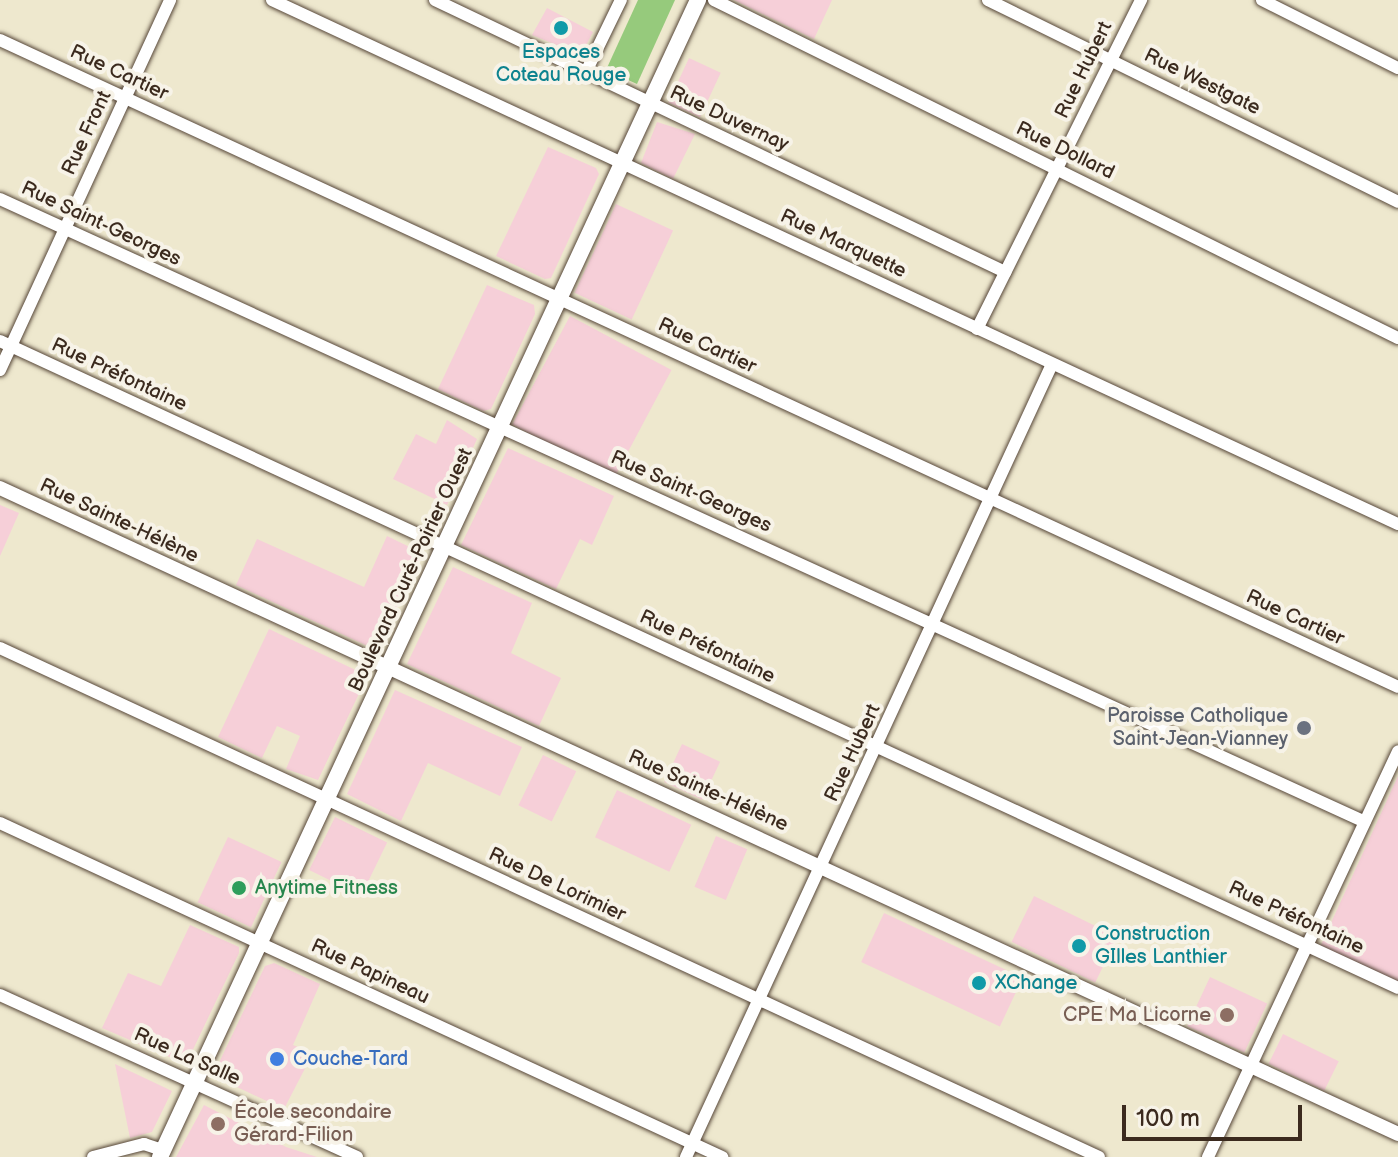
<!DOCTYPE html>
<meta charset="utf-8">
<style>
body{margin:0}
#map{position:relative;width:1398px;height:1157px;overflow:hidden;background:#eee8ce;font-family:"Balsamiq Sans",sans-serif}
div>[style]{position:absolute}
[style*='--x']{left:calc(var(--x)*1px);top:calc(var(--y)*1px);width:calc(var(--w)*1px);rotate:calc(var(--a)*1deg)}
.built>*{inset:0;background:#f6cfd8;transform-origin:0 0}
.green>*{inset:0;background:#96ca7c}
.roads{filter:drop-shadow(0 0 2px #564638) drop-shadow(0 0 2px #564638)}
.minor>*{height:12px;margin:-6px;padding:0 6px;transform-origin:6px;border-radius:6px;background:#fff}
.tertiary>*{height:14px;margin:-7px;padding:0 7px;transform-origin:7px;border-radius:7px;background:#fff}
.secondary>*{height:16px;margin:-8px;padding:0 8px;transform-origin:8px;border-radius:8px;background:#fff}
.dots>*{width:22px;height:22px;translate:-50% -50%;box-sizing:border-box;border:4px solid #f7f3e8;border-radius:50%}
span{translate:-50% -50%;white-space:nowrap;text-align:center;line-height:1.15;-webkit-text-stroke:8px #f7f3e8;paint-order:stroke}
.culture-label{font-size:20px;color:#0d838f}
.left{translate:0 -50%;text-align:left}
.street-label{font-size:20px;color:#3b2a1e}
.worship-label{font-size:20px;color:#5b616d}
.right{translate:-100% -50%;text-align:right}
.leisure-label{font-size:20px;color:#27864d}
.education-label{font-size:20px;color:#785e54}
.shop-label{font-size:20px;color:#366cbe}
.scale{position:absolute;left:1122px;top:1105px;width:180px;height:36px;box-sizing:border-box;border:4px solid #3b2a1e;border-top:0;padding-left:10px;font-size:24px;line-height:28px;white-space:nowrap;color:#3b2a1e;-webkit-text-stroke:6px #f7f3e8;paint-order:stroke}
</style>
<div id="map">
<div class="built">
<i style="clip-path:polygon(734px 0,832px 0,814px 39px)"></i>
<i style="clip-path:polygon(547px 8px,593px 32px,581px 55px,532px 35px)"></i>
<i style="left:689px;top:58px;width:35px;height:49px;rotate:25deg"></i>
<i style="clip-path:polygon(657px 122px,695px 134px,673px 179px,641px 163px)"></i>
<i style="clip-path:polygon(548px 147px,596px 168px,599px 174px,551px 278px,545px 279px,496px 256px)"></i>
<i style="left:616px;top:204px;width:63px;height:98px;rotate:25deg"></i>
<i style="clip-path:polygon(487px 285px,534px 305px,535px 314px,491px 409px,483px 411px,438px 389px)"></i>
<i style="left:570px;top:316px;width:115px;height:123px;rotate:28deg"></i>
<i style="clip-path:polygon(447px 420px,477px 439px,447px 505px,393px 479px,416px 434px,436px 444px)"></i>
<i style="clip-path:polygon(508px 448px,614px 496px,592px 545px,580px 539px,556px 589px,461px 545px)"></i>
<i style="clip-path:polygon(0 505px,19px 513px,0 556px)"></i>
<i style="clip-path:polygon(387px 536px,420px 552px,421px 558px,376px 650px,236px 585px,257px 539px,364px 587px)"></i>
<i style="clip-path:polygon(453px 567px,532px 603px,511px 653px,561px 678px,539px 726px,407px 664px)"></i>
<i style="clip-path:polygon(269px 629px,362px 673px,365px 681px,318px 780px,286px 769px,300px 736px,277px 726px,262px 758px,218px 737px)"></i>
<i style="clip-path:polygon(395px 690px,522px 747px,500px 796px,428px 763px,401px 821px,347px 794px)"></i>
<i style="left:682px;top:744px;width:42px;height:42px;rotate:25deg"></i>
<i style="left:543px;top:755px;width:37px;height:56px;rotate:26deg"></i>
<i style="clip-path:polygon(1398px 776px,1398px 982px,1320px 947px)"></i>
<i style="left:617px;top:790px;width:82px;height:52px;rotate:25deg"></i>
<i style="left:335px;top:817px;width:58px;height:59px;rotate:26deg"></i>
<i style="left:716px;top:836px;width:34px;height:55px;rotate:23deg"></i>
<i style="left:228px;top:837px;width:59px;height:72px;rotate:25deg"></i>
<i style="left:1034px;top:896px;width:93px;height:51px;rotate:26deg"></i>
<i style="left:884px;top:913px;width:153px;height:54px;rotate:25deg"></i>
<i style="clip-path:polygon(190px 925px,239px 947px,239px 953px,188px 1060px,181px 1062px,102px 1028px,128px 973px,161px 986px)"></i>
<i style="clip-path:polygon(274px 963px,320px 984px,293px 1045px,313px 1053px,284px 1109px,220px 1079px,216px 1069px,265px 966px)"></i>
<i style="left:1210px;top:977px;width:63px;height:54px;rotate:25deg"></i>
<i style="left:1283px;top:1034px;width:62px;height:33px;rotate:26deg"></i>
<i style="clip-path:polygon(115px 1064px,172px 1091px,152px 1132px,130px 1138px)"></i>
<i style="clip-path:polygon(204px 1105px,286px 1147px,317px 1157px,176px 1157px)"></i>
</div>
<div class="green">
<i style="clip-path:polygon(638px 0,675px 0,637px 84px,606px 70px)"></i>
</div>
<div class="roads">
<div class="minor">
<i style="--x:272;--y:0;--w:1242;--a:24.96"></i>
<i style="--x:435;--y:0;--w:632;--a:25.51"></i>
<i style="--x:714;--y:0;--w:763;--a:26.3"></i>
<i style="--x:988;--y:0;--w:457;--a:26.2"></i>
<i style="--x:1262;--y:0;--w:152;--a:26.6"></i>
<i style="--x:0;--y:40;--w:1540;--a:24.83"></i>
<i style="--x:585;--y:74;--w:82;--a:-64.1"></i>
<i style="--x:0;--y:199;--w:1500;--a:24.53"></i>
<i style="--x:977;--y:329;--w:368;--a:-63.5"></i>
<i style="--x:0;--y:341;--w:1540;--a:24.83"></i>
<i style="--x:0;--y:370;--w:407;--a:-65.3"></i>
<i style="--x:0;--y:648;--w:1211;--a:24.85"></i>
<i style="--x:0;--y:823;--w:796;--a:24.83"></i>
<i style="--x:0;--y:995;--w:392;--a:24.4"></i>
<i style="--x:93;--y:1157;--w:53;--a:-14.3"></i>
<i style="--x:144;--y:1144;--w:20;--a:18"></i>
<i style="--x:686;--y:1157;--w:873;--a:-65.22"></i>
<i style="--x:1208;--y:1157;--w:448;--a:-64.9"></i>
</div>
<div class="tertiary">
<i style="--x:0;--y:488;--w:1540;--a:24.8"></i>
</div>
<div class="secondary">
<i style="--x:160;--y:1157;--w:1276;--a:-65.06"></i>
</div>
</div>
<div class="dots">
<i style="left:561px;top:28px;background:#0f9aa8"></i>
<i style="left:1304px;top:728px;background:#6b7280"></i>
<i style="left:239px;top:888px;background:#2e9e5b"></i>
<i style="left:1079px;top:946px;background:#0f9aa8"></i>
<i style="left:979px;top:983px;background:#0f9aa8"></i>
<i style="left:1227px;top:1015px;background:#8d6e63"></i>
<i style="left:277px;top:1059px;background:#3f7fe0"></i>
<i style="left:218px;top:1124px;background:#8d6e63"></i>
</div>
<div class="culture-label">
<span style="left:561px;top:64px">Espaces<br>Coteau Rouge</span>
<span class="left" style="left:1095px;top:946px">Construction<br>GIlles Lanthier</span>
<span class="left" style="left:995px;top:983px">XChange</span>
</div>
<div class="street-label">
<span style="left:1084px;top:70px;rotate:-64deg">Rue Hubert</span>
<span style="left:119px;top:73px;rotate:25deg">Rue Cartier</span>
<span style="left:1202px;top:82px;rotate:26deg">Rue Westgate</span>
<span style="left:729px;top:119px;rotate:25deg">Rue Duvernay</span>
<span style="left:87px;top:133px;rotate:-65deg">Rue Front</span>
<span style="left:1065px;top:151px;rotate:26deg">Rue Dollard</span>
<span style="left:101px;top:224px;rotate:25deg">Rue Saint-Georges</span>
<span style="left:843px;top:244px;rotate:25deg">Rue Marquette</span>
<span style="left:707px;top:346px;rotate:25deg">Rue Cartier</span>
<span style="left:119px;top:375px;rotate:25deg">Rue Préfontaine</span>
<span style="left:691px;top:492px;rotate:24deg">Rue Saint-Georges</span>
<span style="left:119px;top:521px;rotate:25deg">Rue Sainte-Hélène</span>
<span style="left:411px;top:570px;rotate:-65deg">Boulevard Curé-Poirier Ouest</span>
<span style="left:1295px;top:618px;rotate:25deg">Rue Cartier</span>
<span style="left:707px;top:647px;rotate:25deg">Rue Préfontaine</span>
<span style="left:853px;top:753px;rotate:-65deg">Rue Hubert</span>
<span style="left:708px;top:791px;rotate:24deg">Rue Sainte-Hélène</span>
<span style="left:557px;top:885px;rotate:25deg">Rue De Lorimier</span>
<span style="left:1296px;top:918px;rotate:25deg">Rue Préfontaine</span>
<span style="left:370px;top:972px;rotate:25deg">Rue Papineau</span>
<span style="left:187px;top:1057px;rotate:24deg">Rue La Salle</span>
</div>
<div class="worship-label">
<span class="right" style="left:1288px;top:728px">Paroisse Catholique<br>Saint-Jean-Vianney</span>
</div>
<div class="leisure-label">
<span class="left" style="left:255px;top:888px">Anytime Fitness</span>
</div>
<div class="education-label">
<span class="right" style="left:1211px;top:1015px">CPE Ma Licorne</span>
<span class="left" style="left:234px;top:1124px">École secondaire<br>Gérard-Filion</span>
</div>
<div class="shop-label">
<span class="left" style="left:293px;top:1059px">Couche-Tard</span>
</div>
<div class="scale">100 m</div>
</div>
